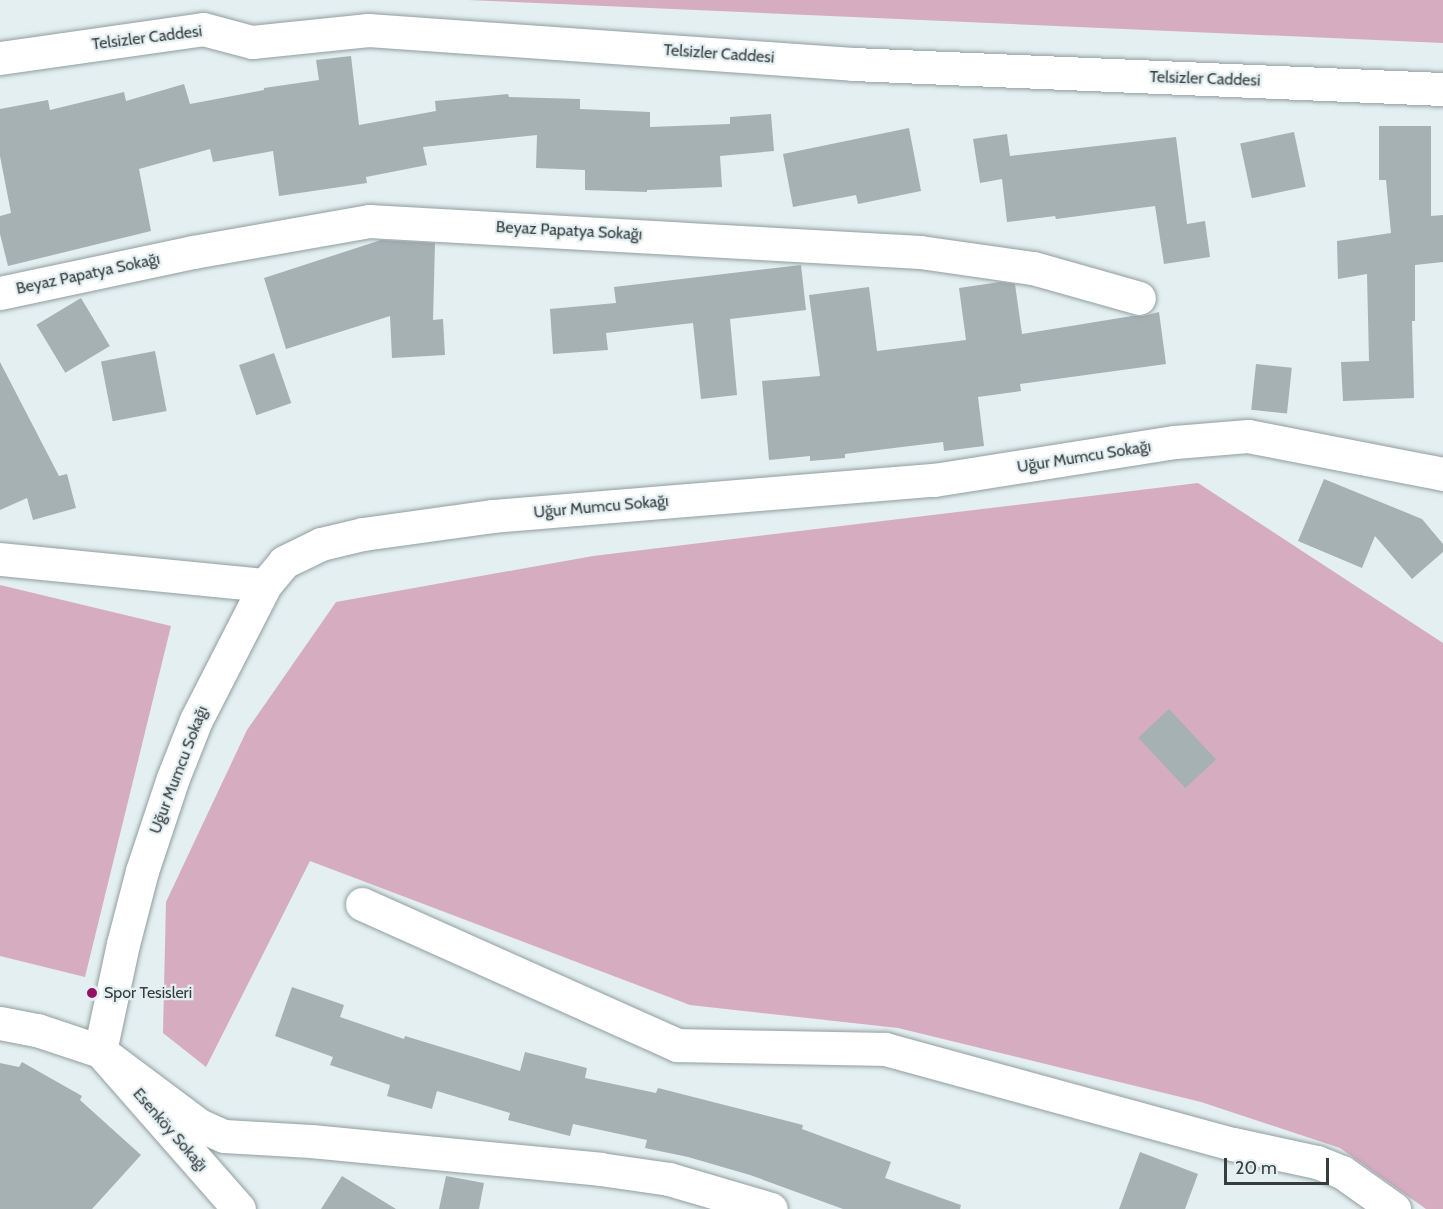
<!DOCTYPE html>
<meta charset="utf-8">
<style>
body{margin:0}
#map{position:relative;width:1443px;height:1209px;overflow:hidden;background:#e3eff1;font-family:Cabin,sans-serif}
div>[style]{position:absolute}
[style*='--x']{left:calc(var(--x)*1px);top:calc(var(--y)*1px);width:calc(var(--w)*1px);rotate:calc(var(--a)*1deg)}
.green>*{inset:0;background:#d6acc0}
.building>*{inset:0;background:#a5b1b3;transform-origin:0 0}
.roads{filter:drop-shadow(0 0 2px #919d9f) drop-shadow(0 0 2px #919d9f)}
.street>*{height:33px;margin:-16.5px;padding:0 16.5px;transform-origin:16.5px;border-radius:16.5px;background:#fff}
.secondary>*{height:33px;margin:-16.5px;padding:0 16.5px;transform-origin:16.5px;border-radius:16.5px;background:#fff}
.dots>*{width:16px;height:16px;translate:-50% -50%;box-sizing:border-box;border:3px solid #e3eff1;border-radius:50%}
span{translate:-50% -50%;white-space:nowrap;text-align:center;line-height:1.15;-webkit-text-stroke:4.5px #e3eff1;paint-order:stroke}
.street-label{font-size:16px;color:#373c3d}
.poi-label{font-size:16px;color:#373c3d}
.left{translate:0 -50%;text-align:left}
.scale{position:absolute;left:1224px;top:1158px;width:105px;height:27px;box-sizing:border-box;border:3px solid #373c3d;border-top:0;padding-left:8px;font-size:18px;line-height:21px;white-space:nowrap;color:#373c3d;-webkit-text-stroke:4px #e3eff1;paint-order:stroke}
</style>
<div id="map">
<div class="green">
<i style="clip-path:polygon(468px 0,1443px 0,1443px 43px)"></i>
<i style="clip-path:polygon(1198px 483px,1443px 643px,1443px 1209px,1426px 1209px,1340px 1148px,1201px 1102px,898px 1028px,690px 1005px,310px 861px,206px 1067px,163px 1033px,166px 902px,247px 730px,336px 602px,593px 556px)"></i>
<i style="clip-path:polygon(0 585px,171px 626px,85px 977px,0 956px)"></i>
</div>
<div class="building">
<i style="clip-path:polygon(351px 56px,359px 125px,436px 111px,435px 101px,508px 94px,509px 97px,580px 99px,580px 109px,650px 112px,650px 127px,730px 124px,730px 117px,771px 114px,774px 151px,720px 156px,722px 187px,647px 190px,647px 192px,585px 190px,585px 170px,536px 168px,537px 135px,423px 147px,427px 165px,366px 177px,367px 183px,279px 196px,273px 151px,213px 162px,210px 149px,139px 169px,151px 231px,8px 266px,0 234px,0 216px,11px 213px,0 156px,0 109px,48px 100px,50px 110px,124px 92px,126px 101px,184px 84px,190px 104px,264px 90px,264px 88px,319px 80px,316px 60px)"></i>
<i style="clip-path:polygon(1379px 126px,1431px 126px,1431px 216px,1443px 215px,1443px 262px,1415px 265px,1415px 321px,1412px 321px,1414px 398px,1343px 401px,1341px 362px,1369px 361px,1367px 274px,1338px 279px,1337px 241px,1391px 233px,1386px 180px,1379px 180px)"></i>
<i style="clip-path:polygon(909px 128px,921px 191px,858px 204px,856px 195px,793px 207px,783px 154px)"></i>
<i style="left:1294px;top:132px;width:56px;height:55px;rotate:78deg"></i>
<i style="clip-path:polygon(1007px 134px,1010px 156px,1176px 137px,1187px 224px,1205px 221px,1210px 257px,1164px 264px,1155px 206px,1056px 219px,1055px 216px,1007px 222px,1002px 179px,980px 183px,973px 139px)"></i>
<i style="clip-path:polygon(381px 240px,435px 243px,433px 320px,443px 319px,445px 355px,392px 358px,390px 316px,286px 349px,264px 278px)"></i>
<i style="clip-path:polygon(801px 265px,806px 310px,730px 319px,737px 395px,701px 399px,693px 323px,606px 333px,608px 350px,553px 354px,550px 309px,616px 303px,614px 287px)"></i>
<i style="clip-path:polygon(1000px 282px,1015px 284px,1022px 334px,1132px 316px,1143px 316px,1159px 312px,1166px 364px,1020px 384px,1021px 391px,978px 397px,984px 446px,944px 451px,943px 442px,845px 454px,845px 458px,810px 461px,810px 456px,769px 460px,762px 381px,820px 376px,809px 295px,869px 287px,877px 351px,966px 340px,959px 288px)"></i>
<i style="left:81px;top:298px;width:56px;height:52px;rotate:59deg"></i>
<i style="left:155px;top:351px;width:61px;height:55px;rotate:79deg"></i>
<i style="left:274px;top:353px;width:53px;height:37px;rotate:71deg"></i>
<i style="clip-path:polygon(0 362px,59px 476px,67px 474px,76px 508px,33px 520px,27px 498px,0 510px)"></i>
<i style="left:1256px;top:364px;width:36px;height:46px;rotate:6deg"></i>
<i style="clip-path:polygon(1324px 479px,1422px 519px,1443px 544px,1443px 552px,1412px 579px,1375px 536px,1362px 568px,1298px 541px)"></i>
<i style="left:1169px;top:709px;width:69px;height:42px;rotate:47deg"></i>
<i style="clip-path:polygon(292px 987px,344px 1005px,340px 1017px,404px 1039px,405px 1036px,520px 1071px,525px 1052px,587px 1068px,585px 1078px,656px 1093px,658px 1088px,803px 1125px,802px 1129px,891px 1162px,885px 1178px,961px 1205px,960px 1209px,843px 1209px,750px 1175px,688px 1157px,645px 1148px,647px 1140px,573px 1124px,570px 1136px,508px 1120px,510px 1113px,437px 1091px,432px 1109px,387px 1096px,390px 1085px,330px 1065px,333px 1057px,275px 1036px)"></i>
<i style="clip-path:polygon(22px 1062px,82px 1096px,80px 1100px,141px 1155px,92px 1209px,0 1209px,0 1063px,19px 1067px)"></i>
<i style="clip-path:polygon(1140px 1152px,1198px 1174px,1185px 1209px,1119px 1209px)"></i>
<i style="clip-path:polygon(342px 1176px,396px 1209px,321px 1209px)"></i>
<i style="clip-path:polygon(446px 1176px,484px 1183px,479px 1209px,439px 1209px)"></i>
</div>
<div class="roads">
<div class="street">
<i style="--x:0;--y:293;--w:197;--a:-12"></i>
<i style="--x:193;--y:252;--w:179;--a:-10"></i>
<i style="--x:369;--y:221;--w:552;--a:3.22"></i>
<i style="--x:920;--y:252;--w:114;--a:8.1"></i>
<i style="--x:1033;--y:268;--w:110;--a:15.8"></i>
<i style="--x:0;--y:559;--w:266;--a:5.6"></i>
<i style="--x:362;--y:904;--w:345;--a:24.1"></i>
<i style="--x:677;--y:1045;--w:208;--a:1.1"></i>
<i style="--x:885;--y:1049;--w:361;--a:15.3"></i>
<i style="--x:1233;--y:1144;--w:86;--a:12.1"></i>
<i style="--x:1317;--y:1162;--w:27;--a:22"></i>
<i style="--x:1342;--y:1172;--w:64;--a:35.4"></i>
<i style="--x:0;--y:1023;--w:38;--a:11"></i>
<i style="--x:37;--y:1030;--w:66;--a:18.4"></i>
<i style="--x:100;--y:1051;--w:124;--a:36.8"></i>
<i style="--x:199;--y:1125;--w:27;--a:24"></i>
<i style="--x:224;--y:1136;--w:87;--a:3.3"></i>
<i style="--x:311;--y:1141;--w:290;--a:5.5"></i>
<i style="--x:600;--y:1169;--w:70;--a:8.2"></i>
<i style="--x:669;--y:1179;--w:106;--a:16.4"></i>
<i style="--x:239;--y:1209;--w:210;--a:-131.3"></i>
<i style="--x:100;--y:1051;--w:109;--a:-77.9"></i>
<i style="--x:123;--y:944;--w:75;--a:-75.4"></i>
<i style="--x:142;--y:871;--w:98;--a:-71.6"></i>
<i style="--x:173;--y:778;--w:62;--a:-68.4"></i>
<i style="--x:196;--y:720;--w:152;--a:-62.9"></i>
<i style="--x:265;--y:585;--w:30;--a:-50"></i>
<i style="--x:284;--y:562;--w:41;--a:-25.9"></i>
<i style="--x:321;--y:544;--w:43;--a:-13.4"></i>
<i style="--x:363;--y:534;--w:130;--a:-7.9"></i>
<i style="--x:492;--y:516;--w:443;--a:-4.7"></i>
<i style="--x:934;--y:480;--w:244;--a:-9"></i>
<i style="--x:1175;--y:442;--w:73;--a:-4.7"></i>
<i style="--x:1248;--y:436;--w:199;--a:11"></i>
</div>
<div class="secondary">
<i style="--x:0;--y:58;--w:205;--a:-8.1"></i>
<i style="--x:203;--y:29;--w:51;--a:14.9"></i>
<i style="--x:252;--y:42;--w:117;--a:-5.9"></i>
<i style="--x:368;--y:30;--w:486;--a:4"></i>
<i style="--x:853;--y:64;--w:591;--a:2.43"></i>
</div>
</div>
<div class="dots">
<i style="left:92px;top:993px;background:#960f65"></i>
</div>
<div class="street-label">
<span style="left:147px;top:38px;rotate:-7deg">Telsizler Caddesi</span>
<span style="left:719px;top:54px;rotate:4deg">Telsizler Caddesi</span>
<span style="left:1205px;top:79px;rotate:2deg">Telsizler Caddesi</span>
<span style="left:569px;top:231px;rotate:3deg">Beyaz Papatya Sokağı</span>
<span style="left:88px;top:274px;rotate:-12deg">Beyaz Papatya Sokağı</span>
<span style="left:1084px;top:457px;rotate:-9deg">Uğur Mumcu Sokağı</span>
<span style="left:601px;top:507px;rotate:-5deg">Uğur Mumcu Sokağı</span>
<span style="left:179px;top:770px;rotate:-69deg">Uğur Mumcu Sokağı</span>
<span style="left:170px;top:1130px;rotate:49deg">Esenköy Sokağı</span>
</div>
<div class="poi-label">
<span class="left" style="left:104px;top:993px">Spor Tesisleri</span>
</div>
<div class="scale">20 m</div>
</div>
